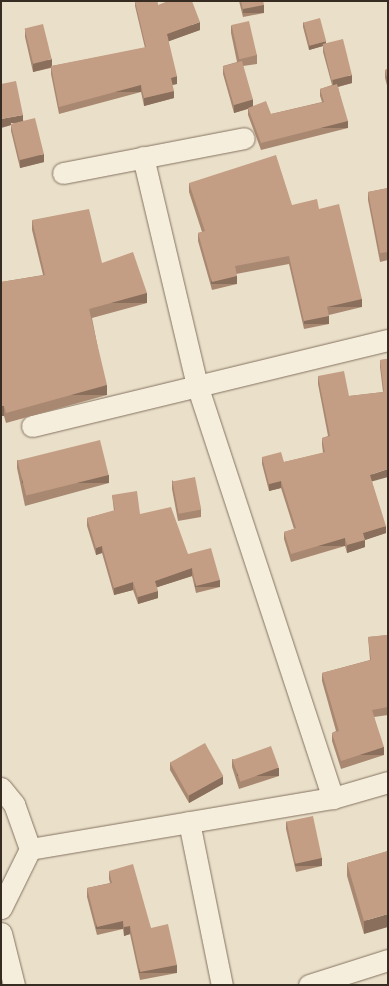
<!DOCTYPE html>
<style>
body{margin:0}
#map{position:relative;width:389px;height:986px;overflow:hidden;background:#eae0ca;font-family:"Libre Baskerville",serif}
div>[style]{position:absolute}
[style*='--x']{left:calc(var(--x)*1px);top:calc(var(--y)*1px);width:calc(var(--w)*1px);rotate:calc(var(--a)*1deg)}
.roads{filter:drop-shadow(0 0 1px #857360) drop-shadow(0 0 1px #857360)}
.minor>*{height:21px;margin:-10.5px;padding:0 10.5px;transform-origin:10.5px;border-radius:10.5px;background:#f6eedc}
.wall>*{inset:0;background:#a98872}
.shaded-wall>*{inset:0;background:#896f5c;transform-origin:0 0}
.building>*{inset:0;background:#c49e84;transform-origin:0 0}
span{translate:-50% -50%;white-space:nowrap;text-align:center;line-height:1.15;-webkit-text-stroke:5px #f2ebd9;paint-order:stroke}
.frame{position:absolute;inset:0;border:2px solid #372c22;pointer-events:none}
</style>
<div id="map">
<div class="roads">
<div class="minor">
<i style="--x:143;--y:157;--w:234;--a:76.7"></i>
<i style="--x:197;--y:385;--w:435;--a:71.8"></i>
<i style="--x:63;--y:173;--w:184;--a:-10.9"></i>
<i style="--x:32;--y:426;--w:366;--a:-13.6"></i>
<i style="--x:1;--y:788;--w:21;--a:51"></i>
<i style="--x:14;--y:804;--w:48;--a:70.4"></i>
<i style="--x:189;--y:822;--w:166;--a:78.6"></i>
<i style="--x:1;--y:908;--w:66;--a:-63.8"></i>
<i style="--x:30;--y:849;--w:307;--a:-9.6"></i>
<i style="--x:333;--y:798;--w:57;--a:-16.2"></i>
<i style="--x:1;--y:933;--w:54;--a:76"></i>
<i style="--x:309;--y:985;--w:83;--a:-17.6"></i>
</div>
</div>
<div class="wall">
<i style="clip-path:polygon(135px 1px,157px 1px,158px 5px,200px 30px,168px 41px,177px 84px,172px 85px,174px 98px,144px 106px,141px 92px,59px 114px,51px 74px,51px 68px,33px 72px,25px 37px,25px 29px,52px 66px,145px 48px,135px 6px)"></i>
<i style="clip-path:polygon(239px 1px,263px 1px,264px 13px,243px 17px)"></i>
<i style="clip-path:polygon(303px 22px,326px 43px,352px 83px,338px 87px,348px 128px,261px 150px,248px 115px,248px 109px,234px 113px,223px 74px,223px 66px,237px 62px,231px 33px,231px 25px,257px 55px,257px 64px,243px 66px,253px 106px,271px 114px,322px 102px,320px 96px,320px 89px,332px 85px,323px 52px,323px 46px,309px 50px,303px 27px)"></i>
<i style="clip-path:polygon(388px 69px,388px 89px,385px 78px,385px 70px)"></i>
<i style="clip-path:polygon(23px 120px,44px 162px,20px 168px,11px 131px,11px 125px,1px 128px)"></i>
<i style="clip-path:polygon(189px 183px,292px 205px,319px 209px,362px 307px,329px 315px,329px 324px,304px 329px,289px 264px,236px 274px,237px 284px,212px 290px,198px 241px,198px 233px,202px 232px,189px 192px)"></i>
<i style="clip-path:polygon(388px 188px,388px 260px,380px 262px,368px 200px,368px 192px)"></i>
<i style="clip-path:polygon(32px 220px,102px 263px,147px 303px,92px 318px,107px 395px,6px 423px,4px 416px,1px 416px,1px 282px,43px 275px,32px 230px)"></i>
<i style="clip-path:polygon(388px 359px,372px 482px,386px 533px,365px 540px,365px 547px,347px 553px,345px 546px,291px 562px,284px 539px,284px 532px,294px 529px,281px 488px,269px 491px,262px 464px,262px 457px,284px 462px,323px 453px,322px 445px,322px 438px,328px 436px,318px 384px,318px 376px,349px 396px,383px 392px,380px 367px,380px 360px)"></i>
<i style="clip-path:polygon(17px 460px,109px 483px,25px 506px,17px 468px)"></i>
<i style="clip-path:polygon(172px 480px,201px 509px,201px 517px,178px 521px,172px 489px)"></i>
<i style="clip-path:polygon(112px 495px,140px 514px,188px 554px,220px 587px,196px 593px,192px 576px,157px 587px,158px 598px,138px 604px,133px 590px,114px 595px,102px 553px,96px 555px,87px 526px,87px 518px,114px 511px)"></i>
<i style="clip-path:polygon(388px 635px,388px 715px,374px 717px,384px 755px,341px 769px,332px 741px,332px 733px,336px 731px,322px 681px,322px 673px,370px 660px,368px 637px)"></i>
<i style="clip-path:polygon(232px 759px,279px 776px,239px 789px,232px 767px)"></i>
<i style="clip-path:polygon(170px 762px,223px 784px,189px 803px,170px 770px)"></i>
<i style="clip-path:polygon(286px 821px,322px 866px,296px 872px,286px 829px)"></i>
<i style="clip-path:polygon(388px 851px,364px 934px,347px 876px,347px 863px)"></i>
<i style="clip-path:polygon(109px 871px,151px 928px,177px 973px,140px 980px,130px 934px,124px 936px,123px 929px,97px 935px,87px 897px,87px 888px,110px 883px,109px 879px)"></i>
</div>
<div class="shaded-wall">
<i style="left:264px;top:5px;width:8px;height:21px;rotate:90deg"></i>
<i style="clip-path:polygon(200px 22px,200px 30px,167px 42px,167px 34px)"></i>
<i style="clip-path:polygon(326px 41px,326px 46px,323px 44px,323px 46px,309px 50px,309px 46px)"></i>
<i style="clip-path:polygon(52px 59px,52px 67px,33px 72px,33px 64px)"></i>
<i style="clip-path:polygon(352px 75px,352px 83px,333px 88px,333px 80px)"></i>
<i style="clip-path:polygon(177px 76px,177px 84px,171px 85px,171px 78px)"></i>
<i style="left:141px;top:85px;width:7px;height:85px;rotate:90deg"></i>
<i style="clip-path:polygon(174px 91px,174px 98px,144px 106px,144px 98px)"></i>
<i style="clip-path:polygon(253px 99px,253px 107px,234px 113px,234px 105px)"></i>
<i style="clip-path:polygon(23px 115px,23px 123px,11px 123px,11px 125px,1px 128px,1px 119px)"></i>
<i style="left:348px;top:121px;width:7px;height:90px;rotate:90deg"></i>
<i style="clip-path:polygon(44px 154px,44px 162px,20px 168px,20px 160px)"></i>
<i style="left:237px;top:276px;width:8px;height:26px;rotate:90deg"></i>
<i style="left:147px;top:293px;width:10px;height:60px;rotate:90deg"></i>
<i style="left:362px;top:299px;width:8px;height:36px;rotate:90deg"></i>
<i style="left:329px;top:316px;width:8px;height:25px;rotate:90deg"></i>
<i style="left:107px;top:385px;width:10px;height:105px;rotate:90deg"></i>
<i style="left:1px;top:406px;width:3px;height:10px"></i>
<i style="clip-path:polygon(388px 469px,388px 477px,370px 482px,370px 475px)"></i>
<i style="left:109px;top:475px;width:8px;height:87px;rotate:90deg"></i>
<i style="clip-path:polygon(281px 481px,281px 488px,269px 491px,269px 484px)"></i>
<i style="clip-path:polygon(386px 526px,386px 533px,365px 540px,365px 547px,347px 553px,347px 545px,363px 533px)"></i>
<i style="left:345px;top:538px;width:8px;height:56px;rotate:90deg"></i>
<i style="clip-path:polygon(102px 546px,102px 553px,96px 555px,96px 548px)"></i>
<i style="clip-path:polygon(192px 568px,192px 576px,155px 588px,155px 581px)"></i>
<i style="left:220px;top:580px;width:7px;height:25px;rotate:90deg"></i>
<i style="clip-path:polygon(133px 582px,133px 590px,114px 595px,114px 588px)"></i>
<i style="clip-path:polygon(158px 591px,158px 598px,138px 604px,138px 597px)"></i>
<i style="left:384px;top:747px;width:8px;height:45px;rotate:90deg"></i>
<i style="left:279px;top:768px;width:8px;height:42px;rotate:90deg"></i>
<i style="clip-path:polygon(223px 776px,223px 784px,189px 803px,189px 795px)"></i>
<i style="left:322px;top:858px;width:8px;height:27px;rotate:90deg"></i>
<i style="clip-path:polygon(388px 914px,388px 927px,364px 934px,364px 921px)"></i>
<i style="left:123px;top:921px;width:8px;height:27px;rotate:90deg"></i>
<i style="clip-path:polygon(130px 926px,130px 934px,124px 936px,124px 927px)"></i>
<i style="left:177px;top:965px;width:8px;height:38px;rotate:90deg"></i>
</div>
<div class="building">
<i style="clip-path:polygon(135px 1px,157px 1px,158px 5px,168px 1px,192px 1px,200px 22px,167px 34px,177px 76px,171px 78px,174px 91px,144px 98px,141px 85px,59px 107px,51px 66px,146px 47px)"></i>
<i style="clip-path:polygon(241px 1px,263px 1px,264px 5px,243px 9px)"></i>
<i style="left:320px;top:18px;width:24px;height:17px;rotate:75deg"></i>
<i style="left:249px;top:21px;width:35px;height:18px;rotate:77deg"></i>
<i style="left:43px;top:24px;width:36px;height:19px;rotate:76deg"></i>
<i style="left:343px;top:39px;width:37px;height:21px;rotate:76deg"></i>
<i style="left:242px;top:61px;width:40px;height:20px;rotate:74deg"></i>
<i style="clip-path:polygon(388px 69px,388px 81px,385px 70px)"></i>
<i style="clip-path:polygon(16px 81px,23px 115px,1px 119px,1px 84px)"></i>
<i style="clip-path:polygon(337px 84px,348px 121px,261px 143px,248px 108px,266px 101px,271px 114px,324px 102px,320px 89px)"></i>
<i style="left:35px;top:118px;width:37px;height:25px;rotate:76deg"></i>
<i style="clip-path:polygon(276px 155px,292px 205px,317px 199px,319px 209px,339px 204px,362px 299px,327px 307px,329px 316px,304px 321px,289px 256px,235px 266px,237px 276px,212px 282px,198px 233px,205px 231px,189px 183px)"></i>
<i style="clip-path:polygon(388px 188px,388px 252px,380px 253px,368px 192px)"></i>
<i style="clip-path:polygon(89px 209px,102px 263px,133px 252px,147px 293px,89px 309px,107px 385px,6px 413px,4px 406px,1px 406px,1px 282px,45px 275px,32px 220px)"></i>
<i style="clip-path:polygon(388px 359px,388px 469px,370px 475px,386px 526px,363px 533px,365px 540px,347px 545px,345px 538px,291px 554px,284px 532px,296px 528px,281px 481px,269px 484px,262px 457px,281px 452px,284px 462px,325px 452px,322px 438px,330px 436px,318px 376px,344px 371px,349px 396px,384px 392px,380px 360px)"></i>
<i style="left:100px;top:440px;width:36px;height:85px;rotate:76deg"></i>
<i style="left:195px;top:477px;width:33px;height:23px;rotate:79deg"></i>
<i style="clip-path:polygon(137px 491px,140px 514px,171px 507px,188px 554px,211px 548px,220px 580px,196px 586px,192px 568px,155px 581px,158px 591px,138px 597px,133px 582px,114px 588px,102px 546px,96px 548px,87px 518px,115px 510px,112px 495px)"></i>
<i style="clip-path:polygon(388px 635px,388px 707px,372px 710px,384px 747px,341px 761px,332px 733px,339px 731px,322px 673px,371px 660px,368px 637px)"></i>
<i style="left:205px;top:743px;width:38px;height:40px;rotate:61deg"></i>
<i style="left:271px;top:746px;width:23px;height:41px;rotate:70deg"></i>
<i style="left:313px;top:816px;width:43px;height:27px;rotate:78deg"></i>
<i style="clip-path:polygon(388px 851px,388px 914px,364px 921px,347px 863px)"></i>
<i style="clip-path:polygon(133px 864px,151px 928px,168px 924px,177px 965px,140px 972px,130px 926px,124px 927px,123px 921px,97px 927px,87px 888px,112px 883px,109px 871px)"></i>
</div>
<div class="frame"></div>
</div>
